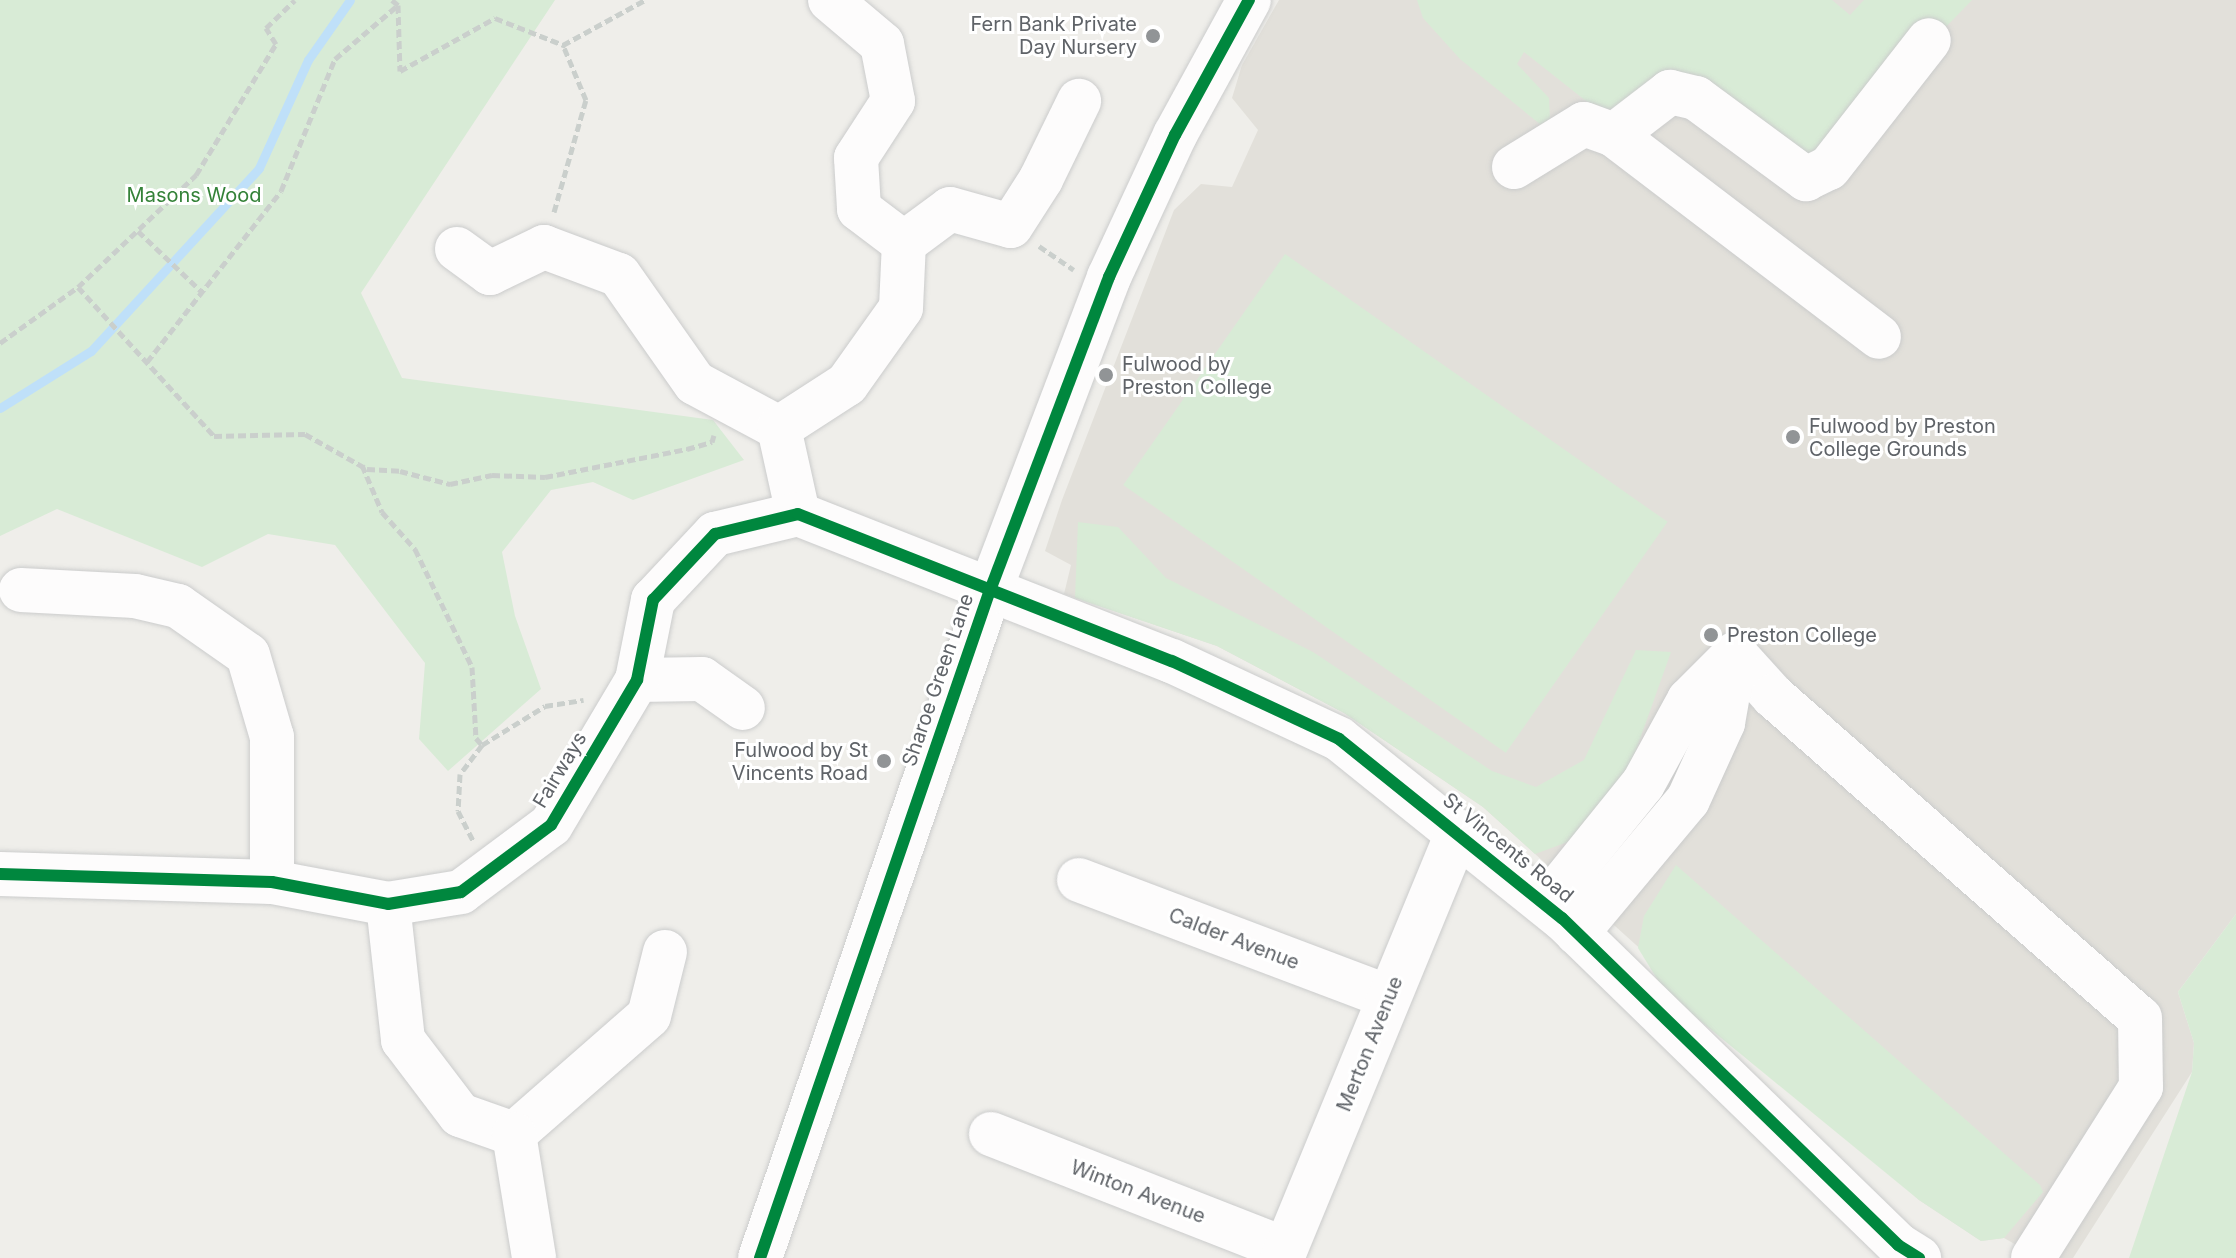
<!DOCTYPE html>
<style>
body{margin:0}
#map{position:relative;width:2236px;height:1258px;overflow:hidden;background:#efeeea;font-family:Inter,sans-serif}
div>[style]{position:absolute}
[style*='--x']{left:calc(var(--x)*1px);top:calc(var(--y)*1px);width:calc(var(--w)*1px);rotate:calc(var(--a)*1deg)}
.education>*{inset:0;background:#e2e0da}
.green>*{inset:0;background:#d8ebd6;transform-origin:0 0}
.stream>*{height:9px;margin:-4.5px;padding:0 4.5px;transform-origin:4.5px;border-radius:4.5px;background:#bfe0f9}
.path>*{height:5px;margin-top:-2.5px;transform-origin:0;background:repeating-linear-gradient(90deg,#cacfcc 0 8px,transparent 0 12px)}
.roads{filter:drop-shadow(0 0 2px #cbcccc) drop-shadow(0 0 2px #cbcccc)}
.minor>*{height:44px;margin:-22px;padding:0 22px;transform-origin:22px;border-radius:22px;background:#fdfcfc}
.cycleway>*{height:12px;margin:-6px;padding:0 6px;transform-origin:6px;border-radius:6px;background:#00873e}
.dots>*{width:22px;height:22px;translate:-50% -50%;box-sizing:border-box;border:4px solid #fff;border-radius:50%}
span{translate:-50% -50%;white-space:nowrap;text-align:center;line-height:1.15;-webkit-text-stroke:6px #fff;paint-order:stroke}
.poi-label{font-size:20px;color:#5f6368}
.right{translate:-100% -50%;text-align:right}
.left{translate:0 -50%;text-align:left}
.park-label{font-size:20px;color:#348238}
.street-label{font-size:20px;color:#5f6368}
</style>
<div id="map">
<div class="education">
<i style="clip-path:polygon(1279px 0,2236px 0,2236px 914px,2178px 992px,2194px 1043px,2192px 1072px,2073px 1258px,2040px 1258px,2004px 1238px,1981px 1241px,1919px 1200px,1483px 807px,1344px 713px,1217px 646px,1064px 594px,1071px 565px,1045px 551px,1062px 500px,1174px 210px,1201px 184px,1232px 187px,1258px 130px,1232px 98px,1242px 65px)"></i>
</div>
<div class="green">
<i style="clip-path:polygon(0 0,555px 0,361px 293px,402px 378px,713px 420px,744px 460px,633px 500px,593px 482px,551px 490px,502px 552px,515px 616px,541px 689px,448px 771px,419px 739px,425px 663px,335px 545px,268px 534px,202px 567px,57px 509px,0 536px)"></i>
<i style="clip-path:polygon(1417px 0,1832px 0,1850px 15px,1864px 0,1972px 0,1815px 162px,1691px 74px,1665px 74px,1634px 115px,1600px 112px,1524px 52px,1517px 64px,1549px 98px,1550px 119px,1541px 125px,1460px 59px,1423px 18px)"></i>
<i style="left:1285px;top:254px;width:467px;height:282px;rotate:35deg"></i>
<i style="clip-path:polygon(1078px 522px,1118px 527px,1166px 578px,1313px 652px,1492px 771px,1536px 787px,1584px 760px,1636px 650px,1671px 652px,1630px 767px,1584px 836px,1535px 854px,1483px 807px,1344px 713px,1217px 646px,1075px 598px)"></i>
<i style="clip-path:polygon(1676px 865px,2040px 1185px,2043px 1192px,2004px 1238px,1981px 1241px,1919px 1200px,1665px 992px,1638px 948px,1644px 916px)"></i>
<i style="clip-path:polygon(2236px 914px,2236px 1258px,2129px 1258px,2192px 1072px,2194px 1043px,2178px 992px)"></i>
</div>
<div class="stream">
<i style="--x:0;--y:408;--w:107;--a:-32.1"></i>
<i style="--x:91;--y:351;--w:248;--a:-47.4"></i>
<i style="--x:259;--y:168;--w:119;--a:-65.6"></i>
<i style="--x:308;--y:60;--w:73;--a:-55"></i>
</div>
<div class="path">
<i style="--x:392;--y:0;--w:8;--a:40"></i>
<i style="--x:398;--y:5;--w:66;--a:88.3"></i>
<i style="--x:400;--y:71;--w:109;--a:-29.2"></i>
<i style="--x:495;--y:18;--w:76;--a:21.5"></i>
<i style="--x:554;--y:212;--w:116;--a:-74.1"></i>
<i style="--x:586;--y:100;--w:60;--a:-112.7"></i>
<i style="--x:563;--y:45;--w:94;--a:-28.8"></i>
<i style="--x:138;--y:231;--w:87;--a:43.6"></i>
<i style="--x:1039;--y:246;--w:42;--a:34.4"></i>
<i style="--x:78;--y:287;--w:202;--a:47.6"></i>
<i style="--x:214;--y:436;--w:91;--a:-1.3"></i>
<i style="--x:305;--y:434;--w:71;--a:29.4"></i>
<i style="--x:367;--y:469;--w:33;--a:3"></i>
<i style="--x:400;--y:471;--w:52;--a:14.6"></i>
<i style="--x:450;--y:484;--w:43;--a:-12.1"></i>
<i style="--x:492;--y:475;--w:53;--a:2.2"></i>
<i style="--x:545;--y:477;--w:145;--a:-11.2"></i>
<i style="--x:687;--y:449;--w:26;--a:-16"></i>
<i style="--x:712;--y:442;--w:7;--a:-74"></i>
<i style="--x:0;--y:343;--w:96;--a:-35.7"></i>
<i style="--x:78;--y:287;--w:163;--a:-43.5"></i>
<i style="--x:196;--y:175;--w:153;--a:-58.6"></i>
<i style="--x:276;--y:44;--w:19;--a:-122"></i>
<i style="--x:266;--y:28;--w:40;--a:-44"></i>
<i style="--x:147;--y:362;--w:217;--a:-51.9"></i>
<i style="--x:281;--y:191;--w:143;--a:-67.8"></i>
<i style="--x:335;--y:59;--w:83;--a:-40.6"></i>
<i style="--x:362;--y:465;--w:51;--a:66.9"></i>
<i style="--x:382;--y:512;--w:50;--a:48.3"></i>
<i style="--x:415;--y:549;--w:131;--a:64.2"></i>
<i style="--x:472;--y:667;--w:71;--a:86.8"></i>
<i style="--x:476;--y:738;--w:9;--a:49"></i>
<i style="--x:482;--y:745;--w:36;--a:127"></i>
<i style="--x:460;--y:774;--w:37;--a:93"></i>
<i style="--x:458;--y:811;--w:33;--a:63"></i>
<i style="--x:482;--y:745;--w:74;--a:-31.8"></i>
<i style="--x:545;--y:706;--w:39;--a:-9"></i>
</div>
<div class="roads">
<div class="minor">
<i style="--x:830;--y:0;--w:68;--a:40.2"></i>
<i style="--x:882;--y:44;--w:58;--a:79.1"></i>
<i style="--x:893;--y:101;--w:68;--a:123"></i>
<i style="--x:856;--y:158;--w:51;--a:86.6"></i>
<i style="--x:859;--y:209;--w:56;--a:37.1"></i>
<i style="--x:1614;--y:135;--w:71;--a:-37.5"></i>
<i style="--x:1670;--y:92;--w:27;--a:13"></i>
<i style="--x:1696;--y:98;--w:137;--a:36.4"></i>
<i style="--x:1806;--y:179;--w:25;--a:-26"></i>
<i style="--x:1829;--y:168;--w:162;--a:-52"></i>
<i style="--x:1514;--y:167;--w:82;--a:-31.6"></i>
<i style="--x:1584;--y:124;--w:32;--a:20"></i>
<i style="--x:1614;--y:135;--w:333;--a:37.3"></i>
<i style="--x:457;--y:249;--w:41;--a:36"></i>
<i style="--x:490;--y:273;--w:60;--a:-25.7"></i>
<i style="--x:544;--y:247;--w:80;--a:20.5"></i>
<i style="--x:619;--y:275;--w:132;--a:54.9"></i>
<i style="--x:695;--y:383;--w:95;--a:28.2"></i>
<i style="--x:779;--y:428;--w:88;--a:77.5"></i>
<i style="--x:779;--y:428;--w:81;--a:-32.9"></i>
<i style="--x:847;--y:384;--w:93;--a:-54.6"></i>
<i style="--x:901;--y:308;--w:65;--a:-87.4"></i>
<i style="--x:904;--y:243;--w:57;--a:-36.5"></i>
<i style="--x:950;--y:209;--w:63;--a:15.6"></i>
<i style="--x:1011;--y:226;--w:56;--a:-57.4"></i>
<i style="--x:1041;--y:179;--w:87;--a:-64"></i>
<i style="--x:21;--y:590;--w:114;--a:3"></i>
<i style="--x:135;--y:596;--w:44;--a:13.1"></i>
<i style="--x:178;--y:606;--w:85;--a:35"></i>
<i style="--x:248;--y:655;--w:85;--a:73.7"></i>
<i style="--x:272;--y:737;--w:145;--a:90"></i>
<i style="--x:1735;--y:654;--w:57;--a:47.9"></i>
<i style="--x:1773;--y:696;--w:488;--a:41.3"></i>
<i style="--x:2140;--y:1018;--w:69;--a:89.2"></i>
<i style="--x:2141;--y:1087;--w:202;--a:122.3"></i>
<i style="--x:637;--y:680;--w:65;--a:-0.9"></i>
<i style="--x:702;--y:679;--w:50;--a:35.3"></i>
<i style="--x:0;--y:874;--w:272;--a:1.7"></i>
<i style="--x:272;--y:882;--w:118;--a:10.7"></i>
<i style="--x:388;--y:904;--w:74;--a:-9.3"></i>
<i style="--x:461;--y:892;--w:112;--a:-36.7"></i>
<i style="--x:551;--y:825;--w:169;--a:-59.3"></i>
<i style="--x:637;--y:680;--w:82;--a:-78.7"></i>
<i style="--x:653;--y:600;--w:91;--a:-46.8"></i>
<i style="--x:715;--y:534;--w:85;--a:-13.5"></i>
<i style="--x:798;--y:514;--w:402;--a:21.5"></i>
<i style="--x:1172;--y:661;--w:184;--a:25"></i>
<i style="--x:1339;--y:739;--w:286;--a:38.8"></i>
<i style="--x:1562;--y:918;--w:469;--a:44.2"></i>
<i style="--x:1898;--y:1245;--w:25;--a:32"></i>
<i style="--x:1079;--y:880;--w:331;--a:20.7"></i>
<i style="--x:388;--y:904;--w:137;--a:83.7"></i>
<i style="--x:403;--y:1040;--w:94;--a:52.8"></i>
<i style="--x:460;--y:1115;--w:57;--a:19.4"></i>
<i style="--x:514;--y:1134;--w:179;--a:-41.2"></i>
<i style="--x:649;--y:1016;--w:66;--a:-76"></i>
<i style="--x:1546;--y:904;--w:154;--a:-51.1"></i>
<i style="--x:1643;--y:784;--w:96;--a:-61.3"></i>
<i style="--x:1689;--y:700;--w:65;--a:-45"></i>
<i style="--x:1577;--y:933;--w:173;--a:-50.2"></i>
<i style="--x:1688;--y:800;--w:85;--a:-65.6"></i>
<i style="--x:1723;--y:723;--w:70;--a:-80.1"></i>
<i style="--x:514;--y:1134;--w:126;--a:80.8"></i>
<i style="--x:991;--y:1134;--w:316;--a:21.4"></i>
<i style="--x:760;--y:1258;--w:703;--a:-71"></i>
<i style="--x:989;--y:593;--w:338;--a:-69.2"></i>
<i style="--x:1109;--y:277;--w:157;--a:-65.1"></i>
<i style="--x:1175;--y:135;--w:154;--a:-61.3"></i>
<i style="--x:1282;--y:1258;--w:462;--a:-67.6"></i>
</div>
</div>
<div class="cycleway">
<i style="--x:0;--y:874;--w:272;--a:1.7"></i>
<i style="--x:272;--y:882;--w:118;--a:10.7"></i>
<i style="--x:388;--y:904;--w:74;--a:-9.3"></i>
<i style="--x:461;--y:892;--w:112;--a:-36.7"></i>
<i style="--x:551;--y:825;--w:169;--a:-59.3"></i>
<i style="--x:637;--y:680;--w:82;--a:-78.7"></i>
<i style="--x:653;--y:600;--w:91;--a:-46.8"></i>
<i style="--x:715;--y:534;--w:85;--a:-13.5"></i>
<i style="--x:798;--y:514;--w:402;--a:21.5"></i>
<i style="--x:1172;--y:661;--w:184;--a:25"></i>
<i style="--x:1339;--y:739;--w:286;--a:38.8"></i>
<i style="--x:1562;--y:918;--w:469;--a:44.2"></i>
<i style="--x:1898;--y:1245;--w:25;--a:32"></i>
<i style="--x:760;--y:1258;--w:703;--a:-71"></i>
<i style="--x:989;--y:593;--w:338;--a:-69.2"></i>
<i style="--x:1109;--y:277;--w:157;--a:-65.1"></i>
<i style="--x:1175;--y:135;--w:154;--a:-61.3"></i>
</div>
<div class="dots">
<i style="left:1153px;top:36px;background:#919496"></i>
<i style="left:1106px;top:375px;background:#919496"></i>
<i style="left:1793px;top:437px;background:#919496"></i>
<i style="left:1711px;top:635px;background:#919496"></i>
<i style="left:884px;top:761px;background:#919496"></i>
</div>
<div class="poi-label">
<span class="right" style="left:1137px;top:36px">Fern Bank Private<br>Day Nursery</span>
<span class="left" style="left:1122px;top:376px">Fulwood by<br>Preston College</span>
<span class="left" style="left:1809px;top:438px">Fulwood by Preston<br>College Grounds</span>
<span class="left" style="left:1727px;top:635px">Preston College</span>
<span class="right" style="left:868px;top:762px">Fulwood by St<br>Vincents Road</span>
</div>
<div class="park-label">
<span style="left:194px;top:195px">Masons Wood</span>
</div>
<div class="street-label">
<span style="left:938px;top:680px;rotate:-71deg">Sharoe Green Lane</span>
<span style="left:560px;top:770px;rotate:-59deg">Fairways</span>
<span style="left:1508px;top:848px;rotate:39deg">St Vincents Road</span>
<span style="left:1234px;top:939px;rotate:21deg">Calder Avenue</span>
<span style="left:1370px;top:1044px;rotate:-68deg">Merton Avenue</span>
<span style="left:1138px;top:1192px;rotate:21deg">Winton Avenue</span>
</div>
</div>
